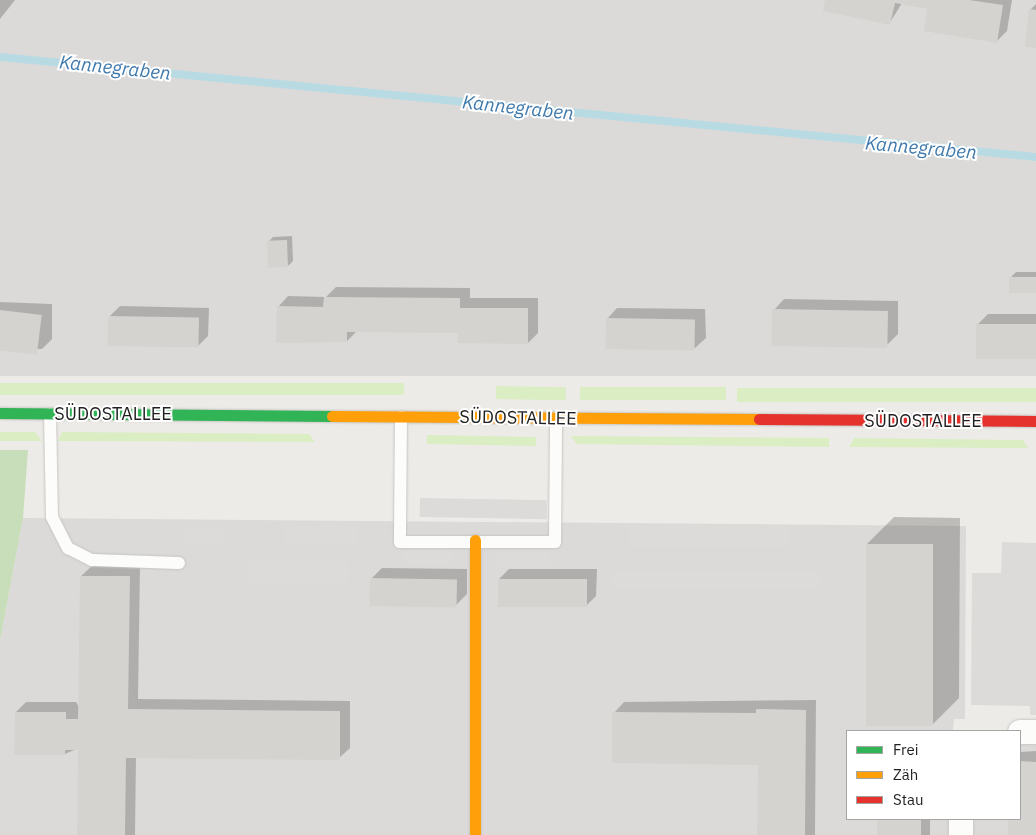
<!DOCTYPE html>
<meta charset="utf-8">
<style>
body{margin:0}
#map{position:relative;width:1036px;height:835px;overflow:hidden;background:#edebe7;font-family:"IBM Plex Sans",sans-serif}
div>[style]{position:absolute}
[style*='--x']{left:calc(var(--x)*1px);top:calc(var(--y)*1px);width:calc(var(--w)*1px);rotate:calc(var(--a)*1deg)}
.residential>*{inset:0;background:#dcdad9;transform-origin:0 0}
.grass>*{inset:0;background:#dbedc3;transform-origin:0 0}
.forest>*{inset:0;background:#c8ddba}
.parking>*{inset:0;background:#dcdbd9;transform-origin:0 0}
.shadow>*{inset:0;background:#0003;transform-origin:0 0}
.stream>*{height:8px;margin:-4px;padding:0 4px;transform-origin:4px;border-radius:4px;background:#b8dbe3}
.building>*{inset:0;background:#d5d3d0;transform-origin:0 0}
.roads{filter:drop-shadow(0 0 1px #c6c5c3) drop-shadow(0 0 1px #c6c5c3)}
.lane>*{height:12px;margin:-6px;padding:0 6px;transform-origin:6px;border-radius:6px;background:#fcfcfb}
.street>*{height:24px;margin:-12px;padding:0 12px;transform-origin:12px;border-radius:12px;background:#fcfcfb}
.fast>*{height:11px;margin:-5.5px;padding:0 5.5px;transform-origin:5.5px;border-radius:5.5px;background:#30b455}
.slow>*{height:11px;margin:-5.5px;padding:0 5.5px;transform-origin:5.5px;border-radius:5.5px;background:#ff9f0a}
.jam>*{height:11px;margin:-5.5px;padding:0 5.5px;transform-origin:5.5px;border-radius:5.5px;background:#e5322d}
span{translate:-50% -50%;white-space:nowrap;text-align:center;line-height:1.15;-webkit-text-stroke:4px #fff;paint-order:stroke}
.street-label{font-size:18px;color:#1f1f1f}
.water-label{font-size:19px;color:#417aad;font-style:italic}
.legend{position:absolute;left:846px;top:730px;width:175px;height:90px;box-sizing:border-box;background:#fff;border:1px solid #a5a5a5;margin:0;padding:6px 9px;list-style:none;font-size:15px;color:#1f1f1f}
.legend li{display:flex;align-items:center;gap:10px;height:25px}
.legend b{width:25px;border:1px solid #a5a5a5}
</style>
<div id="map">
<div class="residential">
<i style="left:0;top:0;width:1036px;height:376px"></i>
<i style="clip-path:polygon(23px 518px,966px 526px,965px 719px,954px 719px,953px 731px,847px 731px,847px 819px,1020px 819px,1020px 742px,1036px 742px,1036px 835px,0 835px,0 641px)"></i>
</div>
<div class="grass">
<i style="left:0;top:383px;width:404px;height:12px"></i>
<i style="left:496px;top:386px;width:70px;height:13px;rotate:1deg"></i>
<i style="left:580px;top:387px;width:146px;height:13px"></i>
<i style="left:737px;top:388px;width:299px;height:14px"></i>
<i style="clip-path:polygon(0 432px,35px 432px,42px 441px,0 441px)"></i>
<i style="clip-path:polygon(62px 432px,309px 434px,315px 442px,58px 441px)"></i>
<i style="left:427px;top:435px;width:109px;height:9px;rotate:1deg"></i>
<i style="clip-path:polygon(571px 436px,829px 438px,829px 447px,577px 444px)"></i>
<i style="clip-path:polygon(854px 438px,1023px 440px,1028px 448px,849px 447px)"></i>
</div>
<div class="forest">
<i style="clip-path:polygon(0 450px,28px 450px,23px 518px,0 641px)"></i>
</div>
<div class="parking">
<i style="left:420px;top:498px;width:127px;height:19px;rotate:1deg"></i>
<i style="left:630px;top:525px;width:159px;height:22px"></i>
<i style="left:224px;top:526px;width:18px;height:40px;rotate:90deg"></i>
<i style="left:286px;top:526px;width:71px;height:18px"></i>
<i style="clip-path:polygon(1002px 542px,1036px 543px,1036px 715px,1030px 715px,1030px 706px,971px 705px,972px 573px,1001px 573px)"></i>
<i style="left:403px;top:551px;width:49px;height:14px"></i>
<i style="left:497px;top:552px;width:53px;height:14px"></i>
<i style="left:248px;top:562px;width:100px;height:21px"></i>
<i style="left:611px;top:572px;width:209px;height:16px"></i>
</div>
<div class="shadow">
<i style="clip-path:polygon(0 0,15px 0,0 19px)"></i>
<i style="clip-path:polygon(827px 0,1012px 0,1007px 31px,997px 41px,929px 8px,902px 3px,889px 24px)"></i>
<i style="clip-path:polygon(1036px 4px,1036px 46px,1030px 10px)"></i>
<i style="clip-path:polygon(292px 236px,293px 261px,288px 266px,268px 242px,273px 237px)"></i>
<i style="clip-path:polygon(1016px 272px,1036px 272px,1036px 292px,1011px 277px)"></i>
<i style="clip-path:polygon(336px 287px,470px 288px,470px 298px,538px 298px,538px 333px,528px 343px,459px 332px,357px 331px,347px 341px,278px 307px,288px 296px,326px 297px)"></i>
<i style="clip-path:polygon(784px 299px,898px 301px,898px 334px,888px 344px,774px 310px)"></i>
<i style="clip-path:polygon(0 302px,52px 304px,52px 339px,42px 349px,0 349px)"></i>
<i style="clip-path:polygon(120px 306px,209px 308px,208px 336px,198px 346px,110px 316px)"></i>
<i style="clip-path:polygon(617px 308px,705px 309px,706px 338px,695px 348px,607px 319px)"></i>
<i style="clip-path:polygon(988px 314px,1036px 314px,1036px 358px,978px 324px)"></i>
<i style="clip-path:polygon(894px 517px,960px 518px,959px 698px,932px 725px,867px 544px)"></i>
<i style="clip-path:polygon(92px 566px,140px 566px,138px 699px,350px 701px,350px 748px,339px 758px,136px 757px,135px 835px,78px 835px,79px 748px,65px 754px,16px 712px,26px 702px,76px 702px,80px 709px,81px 576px)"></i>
<i style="clip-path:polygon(382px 568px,467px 569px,467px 594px,456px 605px,371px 579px)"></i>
<i style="clip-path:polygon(509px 569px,597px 569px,596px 596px,586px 606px,499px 579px)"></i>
<i style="clip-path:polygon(816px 700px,815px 835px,758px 835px,759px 764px,614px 713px,624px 702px)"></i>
<i style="clip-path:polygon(1036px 751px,1036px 835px,1009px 835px,1009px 819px,1020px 819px,1020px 752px)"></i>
<i style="left:878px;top:819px;width:52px;height:16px"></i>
</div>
<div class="stream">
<i style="--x:0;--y:57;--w:1041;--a:5.51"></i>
</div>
<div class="building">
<i style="clip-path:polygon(825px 0,969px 0,1003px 5px,997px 43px,924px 31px,927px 9px,895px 3px,890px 25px,823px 11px)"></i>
<i style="clip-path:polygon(1029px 9px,1036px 10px,1036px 48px,1025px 47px)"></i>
<i style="left:287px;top:240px;width:27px;height:20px;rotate:88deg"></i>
<i style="left:1009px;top:277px;width:27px;height:16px"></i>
<i style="clip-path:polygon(324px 297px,460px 298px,460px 308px,528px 308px,528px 344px,458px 343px,458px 333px,347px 332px,347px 342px,276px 343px,277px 306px,323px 307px)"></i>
<i style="left:772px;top:309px;width:116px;height:37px;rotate:1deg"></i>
<i style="left:0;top:310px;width:42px;height:40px;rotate:7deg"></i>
<i style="left:108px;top:316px;width:91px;height:30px;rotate:1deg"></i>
<i style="left:606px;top:318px;width:89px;height:31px;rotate:1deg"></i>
<i style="left:976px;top:324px;width:60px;height:35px"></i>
<i style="left:866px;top:544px;width:67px;height:182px"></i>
<i style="clip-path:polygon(80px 576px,130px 576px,128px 709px,340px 711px,340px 760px,126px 758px,125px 835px,77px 835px,78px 750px,65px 750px,65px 755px,14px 755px,15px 712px,66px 712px,66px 719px,78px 719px)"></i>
<i style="left:370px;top:578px;width:87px;height:28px;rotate:1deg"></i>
<i style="left:498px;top:579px;width:89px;height:28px"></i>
<i style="clip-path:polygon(756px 709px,806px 710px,805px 835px,757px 835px,758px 765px,612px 763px,612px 712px,756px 713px)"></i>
<i style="clip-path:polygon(1020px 761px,1036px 762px,1036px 835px,1008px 835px,1008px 819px,1020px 819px)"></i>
<i style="left:877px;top:819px;width:44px;height:16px"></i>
</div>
<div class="roads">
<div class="lane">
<i style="--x:50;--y:414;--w:103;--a:88.9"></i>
<i style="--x:52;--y:517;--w:35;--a:63"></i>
<i style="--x:68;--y:548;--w:27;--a:27"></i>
<i style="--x:92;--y:560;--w:87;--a:2"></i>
<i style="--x:401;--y:417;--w:125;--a:90.5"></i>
<i style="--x:400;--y:542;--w:155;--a:0"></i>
<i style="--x:555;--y:542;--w:124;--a:-89.5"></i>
</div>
<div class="street">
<i style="--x:1020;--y:732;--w:16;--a:0"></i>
<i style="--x:961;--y:835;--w:16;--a:-90"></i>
</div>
<div class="fast">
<i style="--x:0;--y:413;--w:332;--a:0.5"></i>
</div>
<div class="slow">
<i style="--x:332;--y:416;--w:427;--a:0.4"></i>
<i style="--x:475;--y:540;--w:295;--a:90"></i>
</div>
<div class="jam">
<i style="--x:759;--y:419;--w:277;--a:0.4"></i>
</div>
</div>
<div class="street-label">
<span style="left:113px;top:414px">SÜDOSTALLEE</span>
<span style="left:518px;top:418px;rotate:1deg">SÜDOSTALLEE</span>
<span style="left:923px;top:421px">SÜDOSTALLEE</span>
</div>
<div class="water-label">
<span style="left:115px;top:68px;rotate:6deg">Kannegraben</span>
<span style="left:518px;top:108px;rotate:6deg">Kannegraben</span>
<span style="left:921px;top:148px;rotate:5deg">Kannegraben</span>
</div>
<ul class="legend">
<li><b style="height:6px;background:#30b455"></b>Frei</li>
<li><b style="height:6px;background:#ff9f0a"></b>Zäh</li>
<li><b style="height:6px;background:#e5322d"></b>Stau</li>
</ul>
</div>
